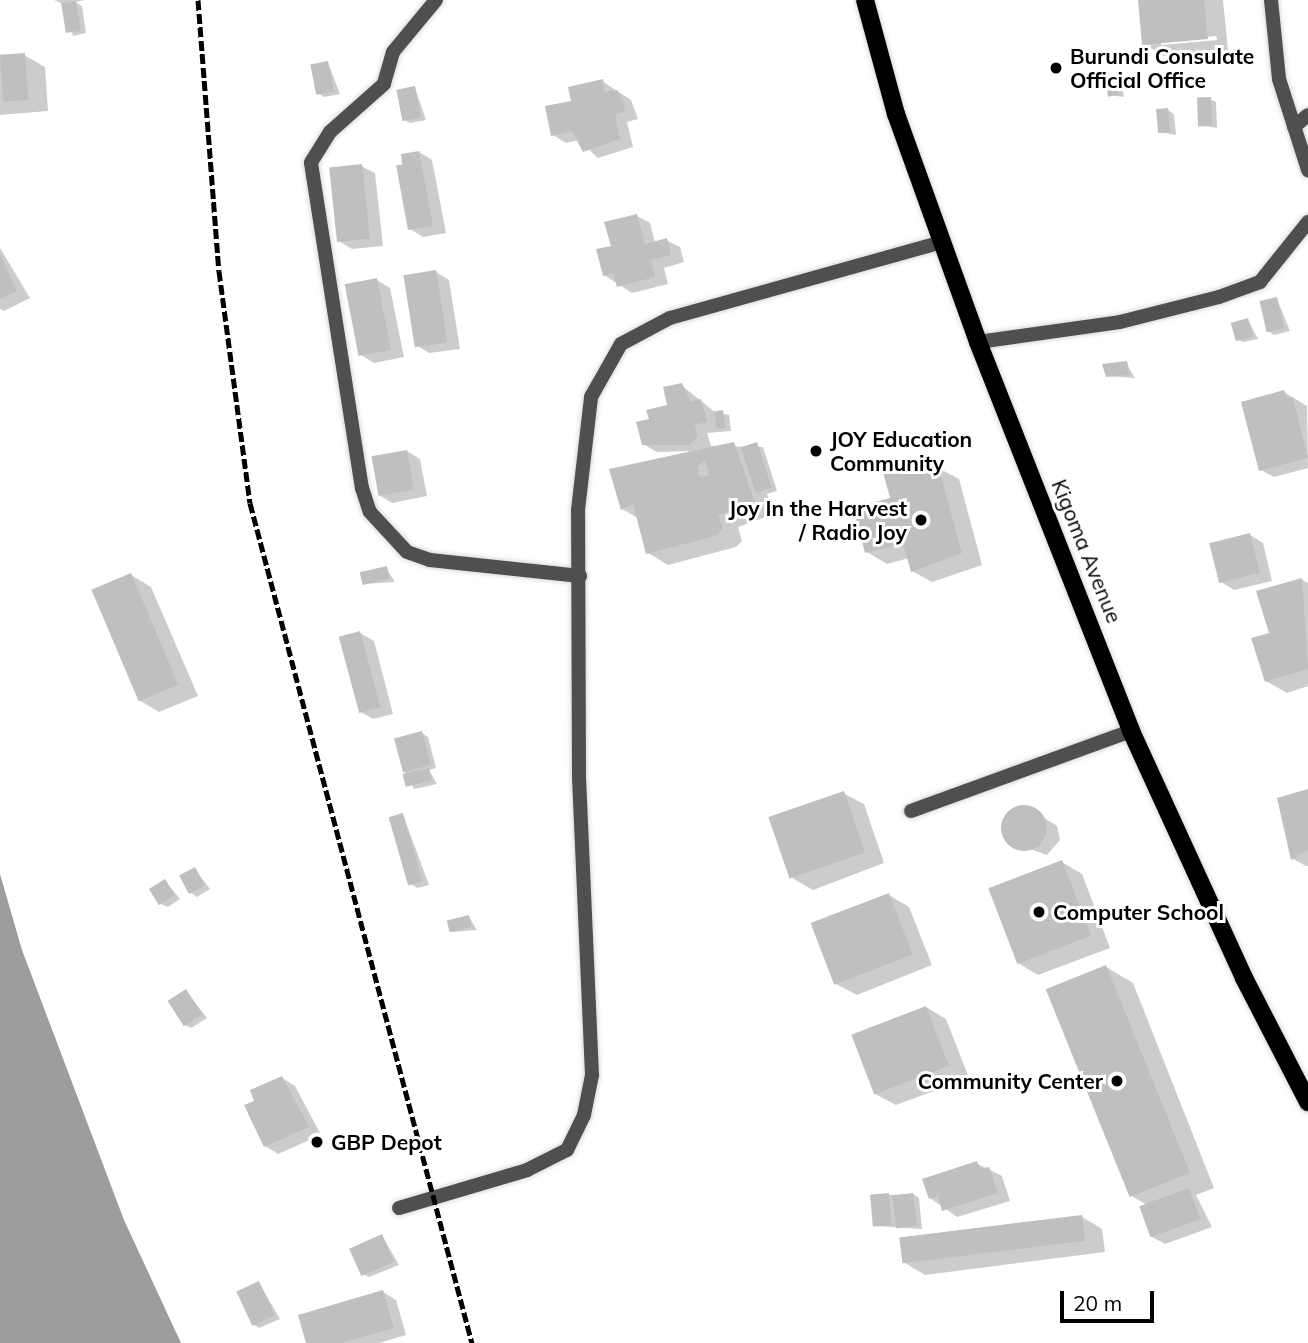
<!DOCTYPE html>
<style>
body{margin:0}
#map{position:relative;width:1308px;height:1343px;overflow:hidden;background:#fff;font-family:Mulish,sans-serif}
div>[style]{position:absolute}
[style*='--x']{left:calc(var(--x)*1px);top:calc(var(--y)*1px);width:calc(var(--w)*1px);rotate:calc(var(--a)*1deg)}
.water>*{inset:0;background:#9d9d9d}
.shadow>*{inset:0;background:#0003}
.building>*{inset:0;background:#bfbfbf;transform-origin:0 0}
.round{border-radius:50%}
.roads{filter:drop-shadow(0 0 2px #dbdbdb) drop-shadow(0 0 2px #dbdbdb)}
.service>*{height:14px;margin:-7px;padding:0 7px;transform-origin:7px;border-radius:7px;background:#4f4f4f}
.minor>*{height:14px;margin:-7px;padding:0 7px;transform-origin:7px;border-radius:7px;background:#4f4f4f}
.primary>*{height:18px;margin:-9px;padding:0 9px;transform-origin:9px;border-radius:9px;background:#000}
.rail>*{height:5px;margin-top:-2.5px;transform-origin:0;background:repeating-linear-gradient(90deg,#000 0 10px,transparent 0 13.5px)}
.dots>*{width:19px;height:19px;translate:-50% -50%;box-sizing:border-box;border:4px solid #fff;border-radius:50%}
span{translate:-50% -50%;white-space:nowrap;text-align:center;line-height:1.15;-webkit-text-stroke:6px #fff;paint-order:stroke}
.poi-label{font-size:21px;color:#000;font-weight:700}
.left{translate:0 -50%;text-align:left}
.right{translate:-100% -50%;text-align:right}
.street-label{font-size:21px;color:#000}
.scale{position:absolute;left:1060px;top:1291px;width:94px;height:32px;box-sizing:border-box;border:4px solid #000;border-top:0;padding-left:9px;font-size:21px;line-height:24px;white-space:nowrap;color:#000;-webkit-text-stroke:5px #fff;paint-order:stroke}
</style>
<div id="map">
<div class="water">
<i style="clip-path:polygon(0 874px,22px 950px,124px 1220px,181px 1343px,0 1343px)"></i>
</div>
<div class="shadow">
<i style="clip-path:polygon(85px 0,75px 2px,82px 6px,86px 33px,73px 36px,63px 4px,54px 0)"></i>
<i style="clip-path:polygon(evenodd,1140px 0,1223px 0,1228px 50px,1164px 56px,1144px 44px,1140px 0,1216px 36px,1217px 40px,1161px 45px,1161px 42px,1216px 36px)"></i>
<i style="clip-path:polygon(24px 55px,45px 67px,48px 111px,0 115px,0 56px)"></i>
<i style="clip-path:polygon(328px 63px,340px 94px,324px 97px,318px 93px)"></i>
<i style="clip-path:polygon(1115px 76px,1121px 80px,1124px 97px,1109px 95px)"></i>
<i style="clip-path:polygon(602px 81px,631px 100px,638px 119px,627px 122px,633px 147px,598px 158px,579px 140px,566px 143px,553px 135px)"></i>
<i style="clip-path:polygon(415px 88px,426px 120px,410px 123px,404px 120px)"></i>
<i style="clip-path:polygon(1210px 99px,1216px 102px,1217px 128px,1200px 125px)"></i>
<i style="clip-path:polygon(1168px 110px,1174px 114px,1176px 135px,1160px 132px)"></i>
<i style="clip-path:polygon(419px 152px,432px 160px,446px 233px,423px 237px,410px 229px,404px 166px)"></i>
<i style="clip-path:polygon(361px 166px,375px 173px,383px 246px,352px 249px,339px 241px)"></i>
<i style="clip-path:polygon(637px 216px,650px 223px,655px 243px,666px 240px,680px 247px,684px 262px,664px 268px,668px 284px,632px 293px,604px 275px)"></i>
<i style="clip-path:polygon(0 248px,30px 298px,4px 311px,0 309px)"></i>
<i style="clip-path:polygon(436px 272px,449px 280px,460px 349px,429px 353px,416px 345px)"></i>
<i style="clip-path:polygon(377px 280px,390px 288px,404px 357px,374px 363px,361px 355px)"></i>
<i style="clip-path:polygon(1277px 299px,1290px 331px,1274px 335px,1268px 331px)"></i>
<i style="clip-path:polygon(1248px 320px,1258px 339px,1243px 342px,1237px 339px)"></i>
<i style="clip-path:polygon(1126px 363px,1135px 378px,1107px 376px)"></i>
<i style="clip-path:polygon(681px 385px,715px 412px,729px 415px,731px 431px,707px 433px,711px 446px,763px 447px,777px 491px,767px 494px,774px 514px,738px 527px,742px 541px,736px 547px,668px 565px,648px 553px,638px 518px,622px 509px,611px 470px,692px 451px,657px 452px,643px 444px,651px 420px,669px 406px)"></i>
<i style="clip-path:polygon(1284px 392px,1307px 406px,1308px 468px,1274px 477px,1261px 470px)"></i>
<i style="clip-path:polygon(407px 451px,420px 459px,427px 496px,392px 503px,379px 495px)"></i>
<i style="clip-path:polygon(927px 462px,959px 479px,982px 565px,932px 582px,912px 571px,909px 558px,887px 564px,867px 552px,893px 499px)"></i>
<i style="clip-path:polygon(1250px 535px,1263px 543px,1272px 581px,1234px 590px,1221px 582px)"></i>
<i style="clip-path:polygon(386px 568px,395px 582px,364px 584px)"></i>
<i style="clip-path:polygon(131px 575px,151px 587px,198px 696px,159px 712px,139px 700px)"></i>
<i style="clip-path:polygon(1301px 579px,1308px 583px,1308px 686px,1287px 693px,1266px 681px)"></i>
<i style="clip-path:polygon(360px 633px,374px 641px,393px 714px,373px 719px,359px 711px)"></i>
<i style="clip-path:polygon(422px 733px,428px 737px,436px 768px,429px 770px,437px 784px,414px 789px,404px 771px)"></i>
<i style="clip-path:polygon(1308px 791px,1308px 866px,1306px 866px,1293px 859px)"></i>
<i style="clip-path:polygon(843px 793px,864px 804px,884px 863px,813px 890px,792px 878px)"></i>
<i style="clip-path:polygon(1025px 806px,1057px 826px,1060px 840px,1047px 855px,1007px 841px,1003px 821px)"></i>
<i style="clip-path:polygon(403px 815px,429px 885px,417px 888px,411px 884px)"></i>
<i style="clip-path:polygon(1062px 862px,1082px 874px,1110px 948px,1038px 975px,1018px 963px)"></i>
<i style="clip-path:polygon(195px 869px,210px 889px,197px 897px,191px 893px)"></i>
<i style="clip-path:polygon(165px 881px,180px 899px,168px 907px,161px 904px)"></i>
<i style="clip-path:polygon(889px 895px,909px 907px,932px 965px,857px 995px,836px 984px)"></i>
<i style="clip-path:polygon(469px 917px,477px 930px,452px 932px)"></i>
<i style="clip-path:polygon(1106px 967px,1133px 983px,1214px 1188px,1196px 1195px,1212px 1227px,1165px 1244px,1152px 1237px,1147px 1205px,1130px 1195px)"></i>
<i style="clip-path:polygon(186px 991px,207px 1018px,191px 1028px,185px 1025px)"></i>
<i style="clip-path:polygon(926px 1007px,946px 1019px,969px 1078px,896px 1105px,875px 1094px)"></i>
<i style="clip-path:polygon(282px 1078px,295px 1086px,321px 1135px,278px 1154px,265px 1146px,256px 1102px)"></i>
<i style="clip-path:polygon(976px 1163px,1002px 1176px,1010px 1201px,957px 1217px,930px 1198px)"></i>
<i style="clip-path:polygon(913px 1194px,919px 1198px,922px 1229px,875px 1226px,888px 1195px)"></i>
<i style="clip-path:polygon(1082px 1217px,1102px 1229px,1105px 1252px,925px 1275px,905px 1263px)"></i>
<i style="clip-path:polygon(382px 1236px,399px 1265px,369px 1277px,362px 1274px)"></i>
<i style="clip-path:polygon(259px 1283px,280px 1319px,259px 1328px,253px 1324px)"></i>
<i style="clip-path:polygon(383px 1292px,396px 1300px,406px 1335px,379px 1343px,308px 1343px)"></i>
</div>
<div class="building">
<i style="clip-path:polygon(1138px 0,1204px 0,1208px 39px,1142px 45px)"></i>
<i style="left:76px;top:1px;width:30px;height:15px;rotate:81deg"></i>
<i style="left:25px;top:53px;width:47px;height:25px;rotate:86deg"></i>
<i style="left:328px;top:61px;width:31px;height:18px;rotate:79deg"></i>
<i style="left:1115px;top:74px;width:21px;height:11px;rotate:79deg"></i>
<i style="clip-path:polygon(603px 79px,605px 92px,617px 90px,623px 100px,625px 112px,615px 114px,620px 139px,583px 152px,572px 131px,551px 136px,545px 106px,571px 101px,568px 87px)"></i>
<i style="left:415px;top:86px;width:32px;height:19px;rotate:79deg"></i>
<i style="left:1211px;top:97px;width:29px;height:14px;rotate:88deg"></i>
<i style="left:1168px;top:108px;width:24px;height:12px;rotate:85deg"></i>
<i style="clip-path:polygon(419px 151px,433px 226px,408px 230px,396px 165px,402px 165px,401px 154px)"></i>
<i style="left:362px;top:164px;width:75px;height:33px;rotate:84deg"></i>
<i style="clip-path:polygon(637px 214px,645px 244px,667px 238px,671px 255px,651px 260px,655px 277px,617px 287px,613px 273px,603px 276px,596px 249px,611px 246px,604px 222px)"></i>
<i style="clip-path:polygon(0 254px,17px 291px,0 299px)"></i>
<i style="left:436px;top:270px;width:73px;height:33px;rotate:81deg"></i>
<i style="left:377px;top:278px;width:73px;height:33px;rotate:79deg"></i>
<i style="left:1277px;top:297px;width:32px;height:18px;rotate:77deg"></i>
<i style="left:1248px;top:318px;width:19px;height:18px;rotate:74deg"></i>
<i style="clip-path:polygon(1127px 361px,1130px 375px,1106px 377px,1102px 364px)"></i>
<i style="clip-path:polygon(682px 383px,691px 402px,701px 399px,707px 422px,694px 425px,698px 436px,689px 445px,642px 445px,636px 422px,649px 419px,646px 410px,667px 405px,663px 387px)"></i>
<i style="clip-path:polygon(1284px 390px,1287px 398px,1293px 397px,1308px 458px,1259px 471px,1241px 402px)"></i>
<i style="left:723px;top:410px;width:18px;height:9px;rotate:81deg"></i>
<i style="clip-path:polygon(evenodd,734px 442px,755px 503px,718px 515px,723px 529px,715px 536px,646px 554px,633px 504px,621px 510px,609px 469px,734px 442px,705px 460px,709px 475px,699px 477px,697px 467px,705px 460px)"></i>
<i style="left:757px;top:442px;width:48px;height:17px;rotate:72deg"></i>
<i style="left:407px;top:450px;width:40px;height:36px;rotate:80deg"></i>
<i style="clip-path:polygon(927px 460px,929px 468px,938px 466px,962px 553px,911px 572px,903px 543px,865px 553px,853px 508px,890px 498px,883px 472px)"></i>
<i style="left:1250px;top:533px;width:41px;height:42px;rotate:76deg"></i>
<i style="left:387px;top:566px;width:13px;height:28px;rotate:77deg"></i>
<i style="left:131px;top:573px;width:121px;height:43px;rotate:67deg"></i>
<i style="clip-path:polygon(1302px 578px,1308px 669px,1265px 682px,1251px 638px,1269px 633px,1256px 591px)"></i>
<i style="left:360px;top:631px;width:79px;height:22px;rotate:75deg"></i>
<i style="left:422px;top:731px;width:35px;height:29px;rotate:75deg"></i>
<i style="left:429px;top:768px;width:13px;height:27px;rotate:77deg"></i>
<i style="clip-path:polygon(1308px 789px,1308px 850px,1291px 860px,1277px 798px)"></i>
<i style="left:844px;top:791px;width:65px;height:80px;rotate:71deg"></i>
<i class="round" style="left:1001px;top:805px;width:46px;height:46px"></i>
<i style="left:403px;top:813px;width:71px;height:15px;rotate:74deg"></i>
<i style="left:1062px;top:860px;width:81px;height:79px;rotate:69deg"></i>
<i style="left:195px;top:867px;width:21px;height:18px;rotate:62deg"></i>
<i style="left:165px;top:879px;width:19px;height:19px;rotate:58deg"></i>
<i style="left:889px;top:893px;width:66px;height:84px;rotate:69deg"></i>
<i style="left:469px;top:915px;width:12px;height:23px;rotate:76deg"></i>
<i style="left:1106px;top:965px;width:224px;height:65px;rotate:68deg"></i>
<i style="left:186px;top:989px;width:30px;height:22px;rotate:57deg"></i>
<i style="left:926px;top:1006px;width:64px;height:80px;rotate:69deg"></i>
<i style="clip-path:polygon(282px 1076px,309px 1127px,264px 1147px,244px 1105px,254px 1101px,250px 1090px)"></i>
<i style="clip-path:polygon(977px 1161px,980px 1169px,989px 1167px,998px 1193px,942px 1211px,938px 1196px,929px 1199px,922px 1179px)"></i>
<i style="left:1189px;top:1188px;width:33px;height:53px;rotate:70deg"></i>
<i style="left:889px;top:1193px;width:32px;height:19px;rotate:85deg"></i>
<i style="left:913px;top:1193px;width:33px;height:21px;rotate:83deg"></i>
<i style="left:1082px;top:1215px;width:26px;height:184px;rotate:83deg"></i>
<i style="left:382px;top:1234px;width:30px;height:36px;rotate:66deg"></i>
<i style="left:259px;top:1281px;width:38px;height:25px;rotate:65deg"></i>
<i style="clip-path:polygon(383px 1290px,394px 1328px,341px 1343px,306px 1343px,298px 1315px)"></i>
</div>
<div class="roads">
<div class="service">
<i style="--x:911;--y:811;--w:234;--a:-20"></i>
</div>
<div class="minor">
<i style="--x:436;--y:0;--w:67;--a:129.6"></i>
<i style="--x:393;--y:52;--w:33;--a:106"></i>
<i style="--x:384;--y:84;--w:72;--a:138.4"></i>
<i style="--x:330;--y:132;--w:36;--a:122"></i>
<i style="--x:311;--y:163;--w:329;--a:81.1"></i>
<i style="--x:362;--y:488;--w:25;--a:72"></i>
<i style="--x:370;--y:512;--w:54;--a:47.2"></i>
<i style="--x:407;--y:552;--w:24;--a:19"></i>
<i style="--x:430;--y:560;--w:151;--a:6.1"></i>
<i style="--x:1271;--y:0;--w:79;--a:84.2"></i>
<i style="--x:1279;--y:79;--w:96;--a:72.3"></i>
<i style="--x:1294;--y:127;--w:18;--a:-41"></i>
<i style="--x:978;--y:342;--w:143;--a:-8"></i>
<i style="--x:1120;--y:322;--w:102;--a:-14.2"></i>
<i style="--x:1219;--y:297;--w:44;--a:-20.1"></i>
<i style="--x:1260;--y:282;--w:77;--a:-51.3"></i>
<i style="--x:399;--y:1208;--w:134;--a:-16.5"></i>
<i style="--x:527;--y:1170;--w:45;--a:-26.6"></i>
<i style="--x:567;--y:1150;--w:39;--a:-64"></i>
<i style="--x:584;--y:1115;--w:41;--a:-78.7"></i>
<i style="--x:592;--y:1075;--w:296;--a:-92.5"></i>
<i style="--x:579;--y:779;--w:269;--a:-90.2"></i>
<i style="--x:578;--y:510;--w:114;--a:-83.4"></i>
<i style="--x:591;--y:397;--w:61;--a:-60.5"></i>
<i style="--x:621;--y:344;--w:55;--a:-28"></i>
<i style="--x:670;--y:318;--w:282;--a:-15.6"></i>
</div>
<div class="primary">
<i style="--x:865;--y:0;--w:118;--a:74.8"></i>
<i style="--x:896;--y:114;--w:242;--a:70.2"></i>
<i style="--x:978;--y:342;--w:418;--a:68.5"></i>
<i style="--x:1131;--y:731;--w:272;--a:65.4"></i>
<i style="--x:1244;--y:978;--w:140;--a:62.7"></i>
</div>
</div>
<div class="rail">
<i style="--x:198;--y:0;--w:272;--a:85.6"></i>
<i style="--x:219;--y:271;--w:234;--a:82.4"></i>
<i style="--x:250;--y:503;--w:869;--a:75.2"></i>
</div>
<div class="dots">
<i style="left:1056px;top:68px;background:#000"></i>
<i style="left:816px;top:451px;background:#000"></i>
<i style="left:921px;top:520px;background:#000"></i>
<i style="left:1039px;top:912px;background:#000"></i>
<i style="left:1117px;top:1081px;background:#000"></i>
<i style="left:317px;top:1142px;background:#000"></i>
</div>
<div class="poi-label">
<span class="left" style="left:1070px;top:68px">Burundi Consulate<br>Official Office</span>
<span class="left" style="left:830px;top:451px">JOY Education<br>Community</span>
<span class="right" style="left:907px;top:520px">Joy In the Harvest<br>/ Radio Joy</span>
<span class="left" style="left:1053px;top:912px">Computer School</span>
<span class="right" style="left:1103px;top:1081px">Community Center</span>
<span class="left" style="left:331px;top:1142px">GBP Depot</span>
</div>
<div class="street-label">
<span style="left:1087px;top:551px;rotate:68deg">Kigoma Avenue</span>
</div>
<div class="scale">20 m</div>
</div>
